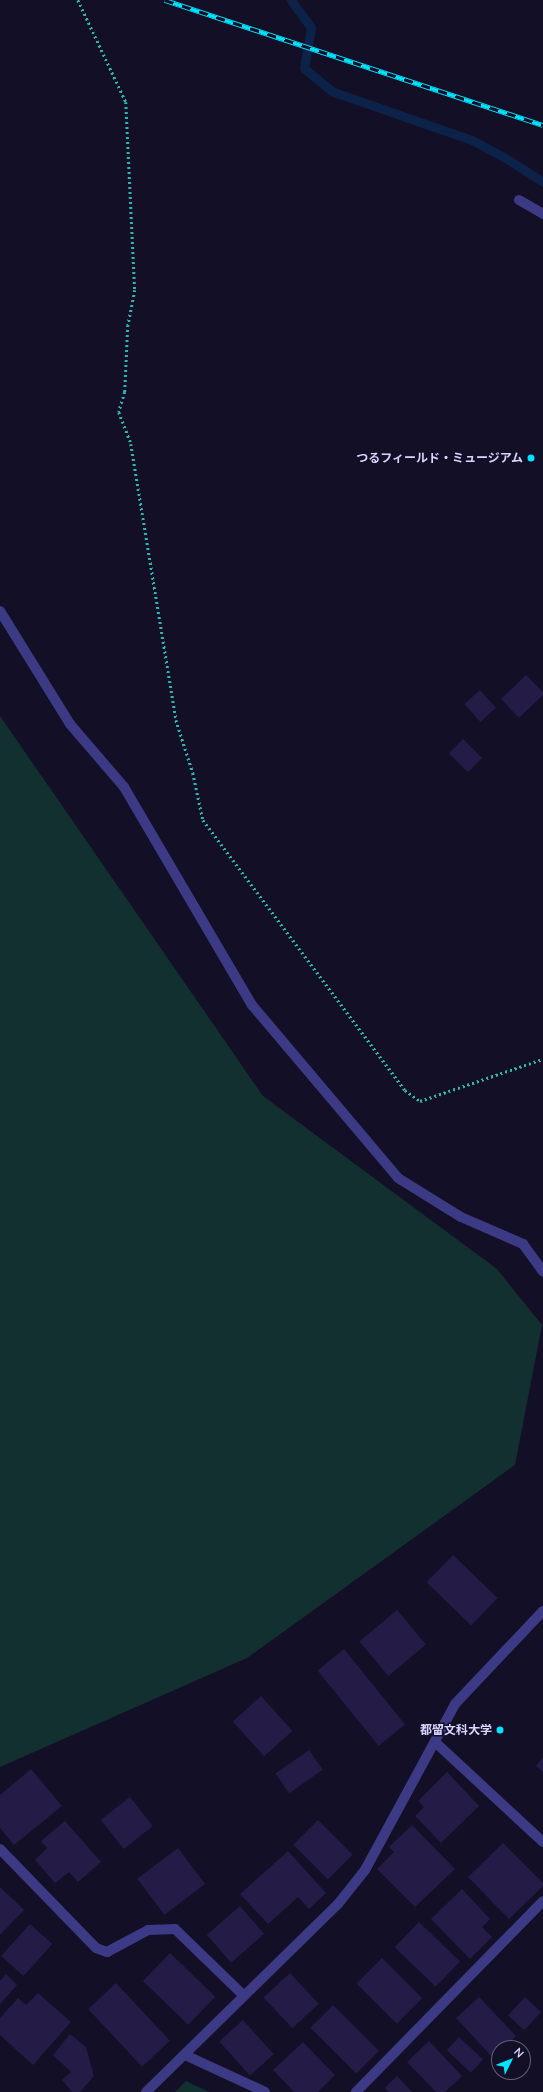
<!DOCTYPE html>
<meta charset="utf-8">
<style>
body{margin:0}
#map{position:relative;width:543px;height:2092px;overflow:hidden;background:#130f26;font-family:Mulish,"Noto Sans JP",sans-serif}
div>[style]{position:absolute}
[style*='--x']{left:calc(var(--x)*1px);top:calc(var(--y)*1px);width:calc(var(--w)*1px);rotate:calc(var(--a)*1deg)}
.green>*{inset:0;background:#12302f}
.stream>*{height:9px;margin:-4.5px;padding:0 4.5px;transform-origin:4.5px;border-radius:4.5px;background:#0c2248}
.building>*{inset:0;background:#241b47;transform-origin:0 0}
.path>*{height:2.5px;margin-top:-1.25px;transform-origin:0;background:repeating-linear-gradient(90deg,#2fb8b0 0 2px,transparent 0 5px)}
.lane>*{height:10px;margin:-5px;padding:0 5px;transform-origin:5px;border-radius:5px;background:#3d3a85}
.street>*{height:10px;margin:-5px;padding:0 5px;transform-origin:5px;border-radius:5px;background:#3d3a85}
.rail>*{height:4.5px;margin-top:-2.25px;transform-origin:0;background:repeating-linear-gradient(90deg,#130f26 0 9px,#00e5ff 0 18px);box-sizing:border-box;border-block:1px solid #00e5ff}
.dots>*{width:11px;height:11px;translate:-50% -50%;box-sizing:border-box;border:2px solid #130f26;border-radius:50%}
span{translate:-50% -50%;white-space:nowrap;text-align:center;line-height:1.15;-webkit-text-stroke:3px #130f26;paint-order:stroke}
.poi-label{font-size:12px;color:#d9d4ff;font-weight:700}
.right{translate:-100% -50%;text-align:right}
.north{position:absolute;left:491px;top:2040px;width:40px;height:40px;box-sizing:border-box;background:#130f26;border:1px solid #625e7d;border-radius:50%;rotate:47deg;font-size:11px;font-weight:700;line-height:16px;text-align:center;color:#d9d4ff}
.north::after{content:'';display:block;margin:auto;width:14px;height:18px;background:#00e5ff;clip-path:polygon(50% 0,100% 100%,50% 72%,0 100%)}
</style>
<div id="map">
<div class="green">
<i style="clip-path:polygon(0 716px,263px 1096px,497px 1269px,542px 1325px,515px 1465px,247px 1658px,0 1767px)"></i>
<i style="clip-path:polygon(186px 2081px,209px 2092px,175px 2092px)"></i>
</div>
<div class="stream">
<i style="--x:291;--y:0;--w:34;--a:54"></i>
<i style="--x:311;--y:28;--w:41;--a:99.9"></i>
<i style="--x:304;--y:68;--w:35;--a:40"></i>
<i style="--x:331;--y:91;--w:149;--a:19.2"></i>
<i style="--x:472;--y:140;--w:42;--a:28.4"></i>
<i style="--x:509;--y:160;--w:40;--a:32.9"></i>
</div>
<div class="building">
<i style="clip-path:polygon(526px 675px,543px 692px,543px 695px,519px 718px,501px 699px)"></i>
<i style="left:480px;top:690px;width:24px;height:21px;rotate:48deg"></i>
<i style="left:463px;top:739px;width:27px;height:20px;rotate:45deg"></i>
<i style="left:453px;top:1555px;width:62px;height:38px;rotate:44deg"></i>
<i style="left:397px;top:1610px;width:45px;height:49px;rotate:50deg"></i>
<i style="left:344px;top:1649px;width:97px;height:34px;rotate:51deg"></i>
<i style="left:261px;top:1696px;width:47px;height:38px;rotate:48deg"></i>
<i style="left:309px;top:1750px;width:24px;height:41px;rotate:55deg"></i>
<i style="clip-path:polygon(543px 1757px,543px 1772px,536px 1766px)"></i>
<i style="clip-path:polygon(31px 1769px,62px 1806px,14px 1845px,0 1828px,0 1795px)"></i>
<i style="clip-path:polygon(447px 1772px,479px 1806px,441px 1843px,415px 1816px,424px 1807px,418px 1801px)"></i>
<i style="left:130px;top:1797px;width:37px;height:37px;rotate:52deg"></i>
<i style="left:318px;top:1820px;width:49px;height:35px;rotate:45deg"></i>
<i style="clip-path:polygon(65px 1821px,101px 1862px,78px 1882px,69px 1872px,55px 1883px,35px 1860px,47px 1848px,41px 1841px)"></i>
<i style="clip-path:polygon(412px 1825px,455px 1869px,415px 1907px,377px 1869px,394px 1852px,389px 1847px)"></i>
<i style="clip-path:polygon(503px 1843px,543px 1883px,543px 1886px,509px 1919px,468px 1877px)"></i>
<i style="left:178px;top:1848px;width:45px;height:51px;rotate:53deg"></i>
<i style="clip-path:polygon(288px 1851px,326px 1893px,309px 1909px,298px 1897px,268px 1924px,240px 1894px)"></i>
<i style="clip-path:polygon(0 1887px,24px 1910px,0 1935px)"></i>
<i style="clip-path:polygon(462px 1889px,490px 1919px,482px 1927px,492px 1937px,470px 1959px,431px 1919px)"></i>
<i style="left:240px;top:1906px;width:37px;height:44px;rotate:49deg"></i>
<i style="left:419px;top:1922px;width:57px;height:35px;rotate:44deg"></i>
<i style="left:30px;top:1924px;width:30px;height:43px;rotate:42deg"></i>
<i style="left:170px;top:1953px;width:63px;height:39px;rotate:44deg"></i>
<i style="left:382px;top:1958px;width:57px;height:36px;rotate:45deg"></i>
<i style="left:290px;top:1973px;width:42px;height:36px;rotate:47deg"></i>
<i style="clip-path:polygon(6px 1974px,17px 1985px,0 2004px,0 1981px)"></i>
<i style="left:116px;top:1983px;width:79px;height:38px;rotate:47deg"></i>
<i style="clip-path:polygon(38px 1993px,71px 2022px,33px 2065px,0 2035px,0 2018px,18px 1998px,26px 2005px)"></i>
<i style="clip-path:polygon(479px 1997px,516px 2036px,504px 2048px,499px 2048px,499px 2053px,493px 2058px,456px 2018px)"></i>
<i style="left:525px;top:1997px;width:22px;height:25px;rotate:43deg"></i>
<i style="left:333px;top:2005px;width:65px;height:32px;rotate:45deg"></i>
<i style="left:243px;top:2020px;width:46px;height:32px;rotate:48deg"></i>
<i style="clip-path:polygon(70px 2034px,86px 2047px,94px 2076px,80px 2092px,72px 2092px,62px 2080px,71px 2072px,53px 2055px)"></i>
<i style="left:459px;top:2037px;width:33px;height:18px;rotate:43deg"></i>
<i style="clip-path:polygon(429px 2041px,462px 2076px,445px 2092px,436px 2092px,407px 2062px)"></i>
<i style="clip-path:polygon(303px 2042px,335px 2075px,318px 2092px,294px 2092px,273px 2070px)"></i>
<i style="clip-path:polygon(397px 2076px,412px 2092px,388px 2092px,385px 2088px)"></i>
</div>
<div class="path">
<i style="--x:78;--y:0;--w:113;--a:64.8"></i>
<i style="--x:126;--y:102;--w:188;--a:87.3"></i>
<i style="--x:135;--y:290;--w:36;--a:101"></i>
<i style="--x:128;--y:325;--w:67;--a:92.6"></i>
<i style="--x:125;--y:392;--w:21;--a:107"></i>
<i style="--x:119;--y:412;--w:34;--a:69"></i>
<i style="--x:131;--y:444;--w:280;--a:80.7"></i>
<i style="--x:176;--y:720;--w:56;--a:72.2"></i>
<i style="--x:193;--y:773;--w:48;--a:78"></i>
<i style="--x:203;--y:820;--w:337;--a:53.2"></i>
<i style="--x:405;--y:1090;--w:19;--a:36"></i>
<i style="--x:420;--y:1101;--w:130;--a:-18.9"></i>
</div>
<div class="lane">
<i style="--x:0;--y:611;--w:133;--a:58.2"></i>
<i style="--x:70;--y:724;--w:83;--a:49.4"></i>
<i style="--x:124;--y:787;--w:253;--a:59.6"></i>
<i style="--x:252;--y:1005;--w:226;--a:49.8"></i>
<i style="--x:398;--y:1178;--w:74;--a:31.8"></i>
<i style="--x:461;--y:1217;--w:68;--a:23.5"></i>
<i style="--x:523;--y:1244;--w:34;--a:54"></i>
<i style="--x:435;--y:1742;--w:147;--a:42.8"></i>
<i style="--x:0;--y:1849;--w:138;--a:45.9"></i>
<i style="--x:96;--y:1948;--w:12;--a:20"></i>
<i style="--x:107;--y:1952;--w:47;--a:-28.2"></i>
<i style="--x:148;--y:1930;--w:27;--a:-2"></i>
<i style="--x:175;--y:1929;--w:95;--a:44.1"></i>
<i style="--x:185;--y:2055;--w:88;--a:24.8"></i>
<i style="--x:356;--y:2092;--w:267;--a:-45.6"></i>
</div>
<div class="street">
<i style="--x:519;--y:200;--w:28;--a:30"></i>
<i style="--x:146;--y:2092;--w:269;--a:-44.4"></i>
<i style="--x:338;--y:1904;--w:43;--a:-51.5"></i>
<i style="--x:365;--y:1870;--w:189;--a:-61.5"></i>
<i style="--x:455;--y:1704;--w:128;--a:-46.6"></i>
</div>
<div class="rail">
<i style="--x:165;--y:0;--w:398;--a:18.3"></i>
</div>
<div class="dots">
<i style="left:531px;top:458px;background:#00e5ff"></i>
<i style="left:500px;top:1730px;background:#00e5ff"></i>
</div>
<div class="poi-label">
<span class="right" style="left:523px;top:458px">つるフィールド・ミュージアム</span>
<span class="right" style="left:492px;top:1730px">都留文科大学</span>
</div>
<div class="north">N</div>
</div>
